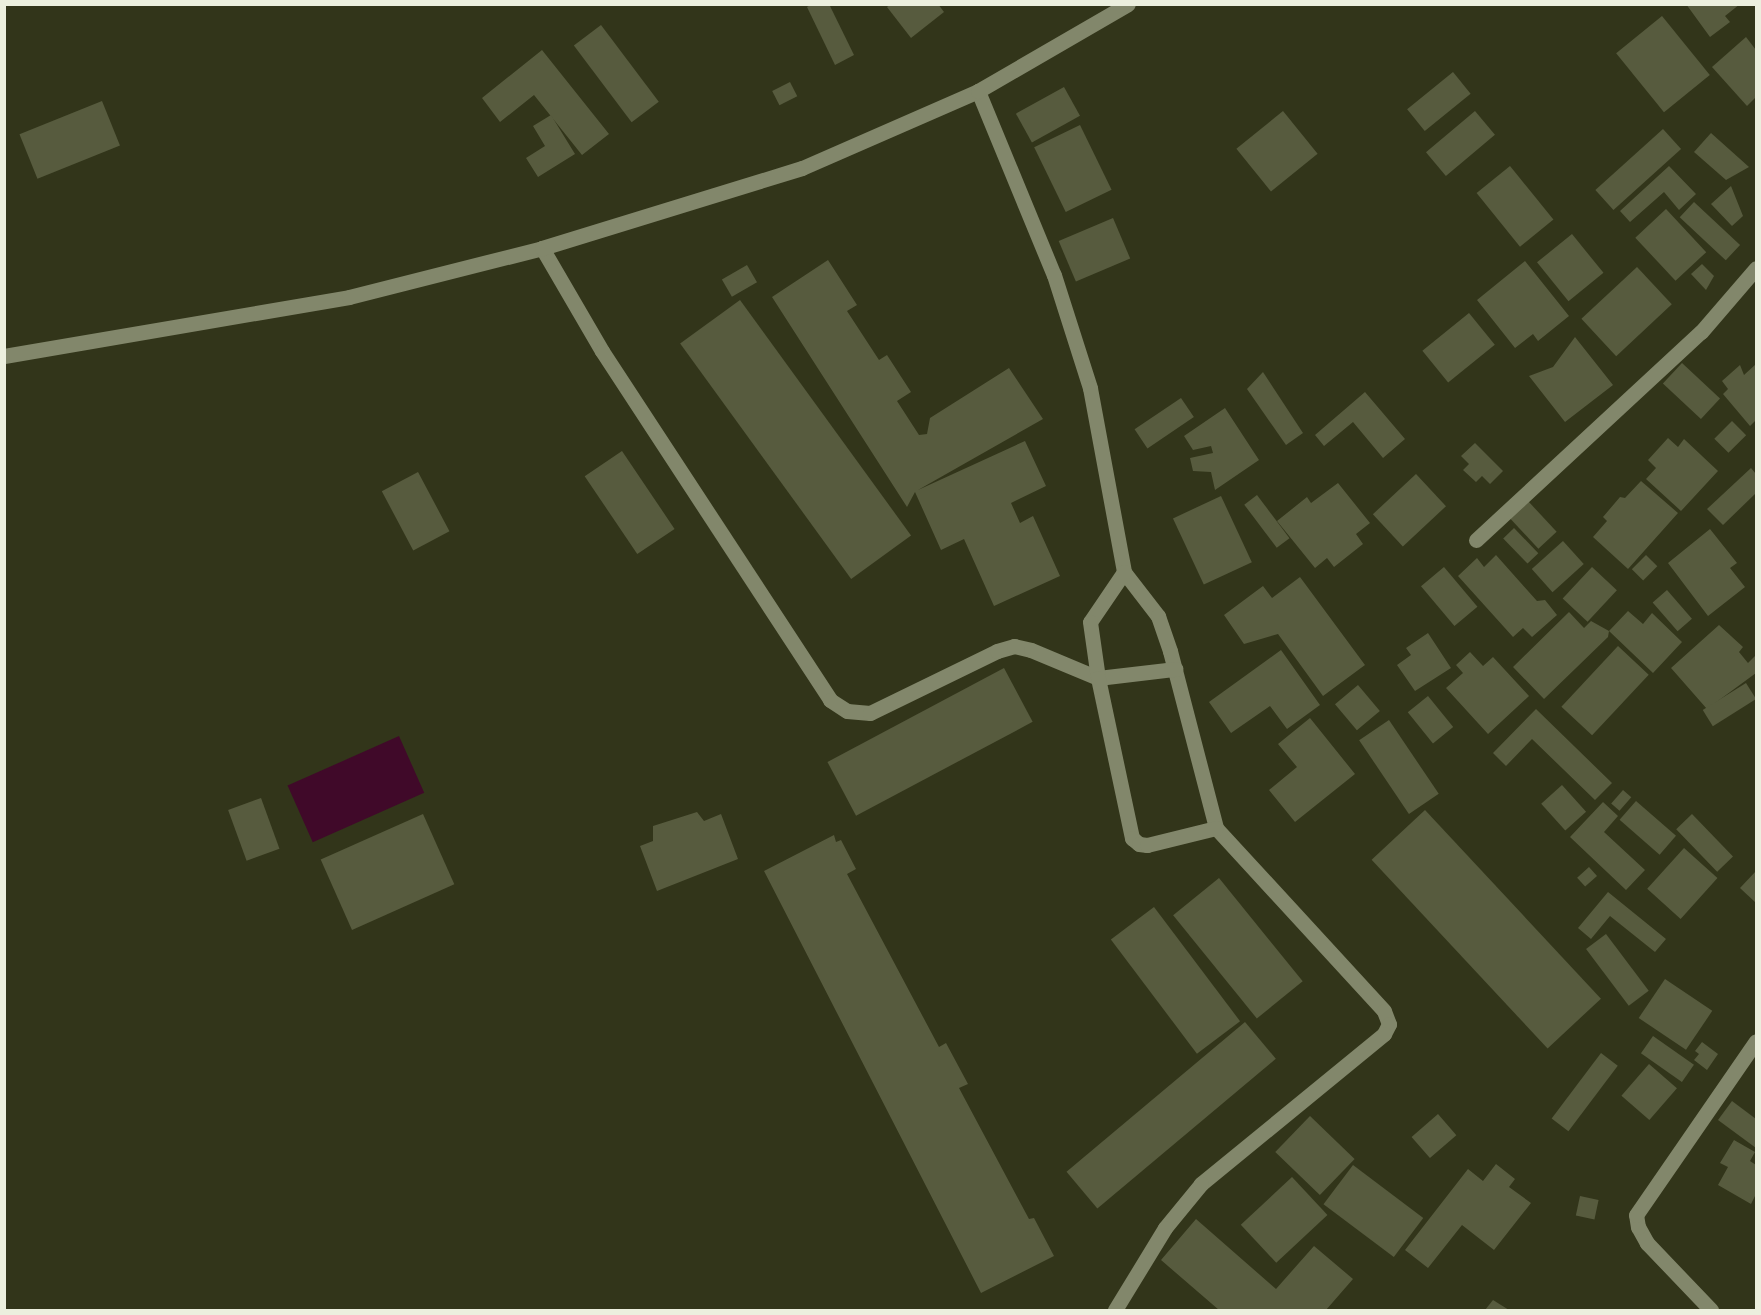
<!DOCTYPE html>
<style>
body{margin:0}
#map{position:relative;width:1761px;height:1315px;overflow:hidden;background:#32351a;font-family:Quicksand,sans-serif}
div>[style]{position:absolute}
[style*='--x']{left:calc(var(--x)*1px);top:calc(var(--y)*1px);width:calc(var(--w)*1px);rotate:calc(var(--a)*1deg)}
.water>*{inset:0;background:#400929;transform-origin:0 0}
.building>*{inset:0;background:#575b3e;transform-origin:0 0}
.minor>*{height:15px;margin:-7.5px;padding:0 7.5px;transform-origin:7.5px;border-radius:7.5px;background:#82876b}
span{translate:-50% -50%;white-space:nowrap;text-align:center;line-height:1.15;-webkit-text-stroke:4.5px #32351a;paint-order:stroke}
.frame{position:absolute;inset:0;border:6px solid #ecefde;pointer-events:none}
</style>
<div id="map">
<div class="water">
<i style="left:399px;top:736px;width:62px;height:122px;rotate:66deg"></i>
</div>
<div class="building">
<i style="clip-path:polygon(812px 4px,829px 4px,854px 55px,835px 65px,807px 7px)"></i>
<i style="clip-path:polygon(891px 4px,938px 4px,944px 12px,911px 38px,887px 7px)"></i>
<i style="clip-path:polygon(1686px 4px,1740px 4px,1725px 16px,1730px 22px,1710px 37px)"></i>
<i style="left:1662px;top:16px;width:76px;height:59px;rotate:51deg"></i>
<i style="left:601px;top:25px;width:96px;height:34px;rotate:53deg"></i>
<i style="clip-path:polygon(1746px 37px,1756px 50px,1756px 97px,1747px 106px,1712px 67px)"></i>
<i style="clip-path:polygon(542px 50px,609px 134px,582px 155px,534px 95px,500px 122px,482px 98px)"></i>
<i style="left:1453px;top:72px;width:28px;height:59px;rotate:51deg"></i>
<i style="left:790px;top:82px;width:16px;height:20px;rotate:63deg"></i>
<i style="left:1064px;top:87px;width:33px;height:55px;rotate:61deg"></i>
<i style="left:102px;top:101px;width:48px;height:89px;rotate:68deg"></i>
<i style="left:1283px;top:111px;width:55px;height:60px;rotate:51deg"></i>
<i style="left:1475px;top:111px;width:31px;height:64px;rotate:50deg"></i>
<i style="clip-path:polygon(551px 115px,575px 154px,538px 177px,526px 158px,545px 146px,533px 126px)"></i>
<i style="left:1080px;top:125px;width:72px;height:51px;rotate:64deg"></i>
<i style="left:1663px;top:129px;width:27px;height:91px;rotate:48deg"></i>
<i style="clip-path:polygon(1711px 133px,1749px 167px,1726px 180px,1694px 152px)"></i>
<i style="left:1510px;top:166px;width:69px;height:43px;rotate:51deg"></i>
<i style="clip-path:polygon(1669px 166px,1696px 194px,1679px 210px,1664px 192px,1630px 222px,1620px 211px)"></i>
<i style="clip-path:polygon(1731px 186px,1743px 216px,1732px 226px,1711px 204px)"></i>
<i style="left:1694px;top:202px;width:63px;height:21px;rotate:43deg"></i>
<i style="left:1666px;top:209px;width:59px;height:42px;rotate:47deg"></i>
<i style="left:1113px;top:218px;width:44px;height:59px;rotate:67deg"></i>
<i style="left:1572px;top:234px;width:50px;height:45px;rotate:51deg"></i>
<i style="clip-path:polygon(828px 260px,857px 305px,847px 311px,879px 360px,887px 355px,911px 392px,897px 401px,919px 435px,927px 434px,930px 418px,1009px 368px,1043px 419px,918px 490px,1025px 441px,1046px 486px,1011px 503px,1020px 523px,1033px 516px,1060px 576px,994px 606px,964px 539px,941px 550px,915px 492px,907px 507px,772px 297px)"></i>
<i style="clip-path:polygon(1525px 261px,1569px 316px,1538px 341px,1533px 334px,1515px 348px,1477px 300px)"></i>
<i style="clip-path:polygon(1702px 264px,1714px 276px,1706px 290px,1691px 274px)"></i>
<i style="left:747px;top:265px;width:20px;height:29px;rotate:60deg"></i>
<i style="left:1637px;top:267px;width:51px;height:76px;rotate:47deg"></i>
<i style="left:740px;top:300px;width:291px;height:74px;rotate:54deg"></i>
<i style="left:1469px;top:313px;width:41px;height:60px;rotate:51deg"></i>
<i style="clip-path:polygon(1575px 337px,1613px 385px,1565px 422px,1529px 376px,1553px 367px)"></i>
<i style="left:1682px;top:363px;width:52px;height:28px;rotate:43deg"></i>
<i style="clip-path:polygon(1756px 364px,1756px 420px,1750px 426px,1723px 394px,1728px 389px,1722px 381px,1740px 365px,1744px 375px)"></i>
<i style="clip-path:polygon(1263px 372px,1303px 433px,1286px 445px,1247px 389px)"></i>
<i style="clip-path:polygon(1365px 392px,1405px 439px,1383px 458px,1353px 422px,1324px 446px,1315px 435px)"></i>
<i style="left:1181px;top:398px;width:23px;height:56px;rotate:56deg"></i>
<i style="clip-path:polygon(1225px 408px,1259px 460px,1215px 490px,1211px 472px,1193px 471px,1190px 458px,1213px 453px,1211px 446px,1193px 450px,1184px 436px)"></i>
<i style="left:1732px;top:421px;width:20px;height:25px;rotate:45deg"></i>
<i style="clip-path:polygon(1668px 438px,1678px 447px,1684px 439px,1718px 471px,1681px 511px,1646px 479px,1656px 468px,1648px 460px)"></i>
<i style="clip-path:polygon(1475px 443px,1503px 471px,1490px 484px,1482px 476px,1476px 482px,1463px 470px,1469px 464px,1461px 456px)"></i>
<i style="left:622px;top:451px;width:94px;height:45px;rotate:56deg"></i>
<i style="clip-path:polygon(1751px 468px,1756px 474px,1756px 493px,1723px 525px,1707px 509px)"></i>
<i style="left:418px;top:472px;width:67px;height:41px;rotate:62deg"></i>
<i style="left:1416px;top:474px;width:44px;height:59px;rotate:47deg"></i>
<i style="clip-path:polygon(1641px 481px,1678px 513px,1628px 569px,1593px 537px,1607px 521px,1603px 517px,1620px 497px,1625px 498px)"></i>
<i style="clip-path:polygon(1338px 483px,1370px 523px,1356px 534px,1363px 544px,1334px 567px,1327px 558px,1315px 568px,1277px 521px,1307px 497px,1311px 503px)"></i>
<i style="left:1257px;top:495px;width:54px;height:16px;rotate:53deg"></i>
<i style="left:1221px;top:496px;width:73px;height:53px;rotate:65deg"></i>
<i style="left:1528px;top:501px;width:42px;height:25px;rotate:47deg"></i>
<i style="left:1514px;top:528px;width:35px;height:15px;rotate:46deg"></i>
<i style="clip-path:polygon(1710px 529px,1737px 563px,1730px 568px,1745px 587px,1708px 616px,1668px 563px)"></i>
<i style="left:1563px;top:541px;width:31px;height:42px;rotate:48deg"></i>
<i style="clip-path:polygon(1496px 555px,1537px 601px,1545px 600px,1557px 615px,1532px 637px,1523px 628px,1513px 637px,1458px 576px,1477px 558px,1484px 567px)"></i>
<i style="left:1646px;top:555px;width:16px;height:20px;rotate:45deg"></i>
<i style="left:1444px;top:567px;width:52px;height:30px;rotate:50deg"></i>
<i style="left:1592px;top:567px;width:34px;height:43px;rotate:43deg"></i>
<i style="clip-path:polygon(1300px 577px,1365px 665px,1323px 696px,1278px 634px,1244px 644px,1224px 615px,1263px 586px,1272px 598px)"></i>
<i style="left:1667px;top:590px;width:38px;height:19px;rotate:49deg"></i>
<i style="clip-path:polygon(1628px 611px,1643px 624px,1652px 613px,1682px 642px,1653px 673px,1609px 631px)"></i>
<i style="clip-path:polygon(1569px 612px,1584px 628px,1591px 621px,1609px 631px,1608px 637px,1544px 699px,1513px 667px)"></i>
<i style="clip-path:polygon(1719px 625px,1743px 647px,1739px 652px,1748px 663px,1756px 655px,1756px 673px,1707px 709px,1671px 668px)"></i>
<i style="clip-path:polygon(1428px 633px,1451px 668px,1415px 691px,1397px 665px,1411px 655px,1406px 648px)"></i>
<i style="left:1618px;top:646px;width:42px;height:83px;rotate:43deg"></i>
<i style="clip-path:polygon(1281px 650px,1320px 705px,1287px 729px,1270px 706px,1231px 733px,1209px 702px)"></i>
<i style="clip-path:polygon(1470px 652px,1483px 666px,1493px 657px,1529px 696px,1488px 734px,1446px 688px,1463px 673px,1456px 665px)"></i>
<i style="left:1004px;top:668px;width:61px;height:200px;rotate:62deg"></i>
<i style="left:1746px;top:683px;width:19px;height:51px;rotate:58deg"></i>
<i style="left:1358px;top:685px;width:34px;height:30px;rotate:50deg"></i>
<i style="left:1428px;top:696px;width:40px;height:26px;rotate:51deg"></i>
<i style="clip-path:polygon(1536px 709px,1612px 783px,1595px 800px,1532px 739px,1506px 766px,1493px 753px)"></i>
<i style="clip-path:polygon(1310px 718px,1355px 774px,1295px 822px,1269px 790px,1297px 767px,1278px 744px)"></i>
<i style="left:1389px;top:720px;width:89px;height:36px;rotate:56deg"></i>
<i style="left:1562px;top:785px;width:36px;height:28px;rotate:48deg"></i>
<i style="left:1623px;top:790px;width:11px;height:18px;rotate:41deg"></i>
<i style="left:261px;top:798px;width:54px;height:35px;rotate:70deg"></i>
<i style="left:1636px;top:801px;width:53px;height:25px;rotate:41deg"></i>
<i style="clip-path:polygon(1603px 802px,1618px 816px,1604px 832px,1645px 870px,1626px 890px,1570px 837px)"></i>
<i style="left:1425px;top:810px;width:258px;height:73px;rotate:47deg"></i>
<i style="clip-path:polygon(697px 812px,704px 821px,721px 814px,738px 859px,657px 891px,640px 846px,653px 841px,653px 826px)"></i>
<i style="left:423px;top:814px;width:77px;height:112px;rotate:66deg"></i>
<i style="left:1692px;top:814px;width:59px;height:22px;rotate:46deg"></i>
<i style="clip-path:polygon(834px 835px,836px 842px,841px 840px,856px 869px,847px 874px,939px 1047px,946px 1043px,968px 1084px,959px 1088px,1029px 1219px,1034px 1218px,1054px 1256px,981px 1293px,764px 871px)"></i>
<i style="left:1684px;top:848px;width:45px;height:55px;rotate:42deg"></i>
<i style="left:1589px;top:867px;width:12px;height:16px;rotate:48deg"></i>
<i style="clip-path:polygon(1756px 871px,1756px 903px,1740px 888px)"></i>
<i style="left:1219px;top:878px;width:133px;height:59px;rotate:51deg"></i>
<i style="clip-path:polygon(1608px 892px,1666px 939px,1655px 952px,1610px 916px,1591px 939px,1578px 928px)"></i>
<i style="left:1154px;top:907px;width:143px;height:54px;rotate:53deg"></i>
<i style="left:1606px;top:934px;width:71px;height:25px;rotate:53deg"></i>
<i style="left:1665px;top:979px;width:57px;height:47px;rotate:34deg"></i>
<i style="left:1245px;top:1022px;width:48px;height:233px;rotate:50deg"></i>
<i style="left:1653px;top:1036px;width:50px;height:21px;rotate:35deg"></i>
<i style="clip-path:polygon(1702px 1042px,1718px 1054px,1707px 1070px,1694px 1060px,1699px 1054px,1695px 1051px)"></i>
<i style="left:1601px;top:1053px;width:21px;height:82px;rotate:37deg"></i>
<i style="left:1649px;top:1064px;width:37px;height:42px;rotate:41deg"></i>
<i style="clip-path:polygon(1732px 1101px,1756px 1119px,1756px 1148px,1718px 1120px)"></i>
<i style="left:1438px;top:1114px;width:28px;height:35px;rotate:49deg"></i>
<i style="left:1310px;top:1116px;width:62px;height:50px;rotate:44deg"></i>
<i style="clip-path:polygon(1734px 1140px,1755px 1152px,1750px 1161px,1756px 1165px,1756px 1194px,1751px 1204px,1718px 1185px,1728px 1167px,1720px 1163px)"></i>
<i style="clip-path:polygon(1496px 1164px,1515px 1179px,1509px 1187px,1531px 1203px,1494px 1250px,1462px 1225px,1428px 1268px,1405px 1250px,1468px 1169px,1483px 1181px)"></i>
<i style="left:1353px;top:1165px;width:88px;height:49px;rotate:37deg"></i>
<i style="left:1292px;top:1177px;width:52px;height:70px;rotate:47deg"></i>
<i style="left:1580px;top:1196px;width:19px;height:20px;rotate:12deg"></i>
<i style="clip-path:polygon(1196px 1219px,1276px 1289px,1314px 1246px,1353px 1279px,1326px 1310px,1219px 1310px,1161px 1260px)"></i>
<i style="clip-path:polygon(1493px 1300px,1509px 1310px,1485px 1310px)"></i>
</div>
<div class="minor">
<i style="--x:978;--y:91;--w:199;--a:67.6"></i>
<i style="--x:1054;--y:275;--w:119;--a:72.3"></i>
<i style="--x:1090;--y:388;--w:187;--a:79.5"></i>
<i style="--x:1124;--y:572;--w:56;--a:52.3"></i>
<i style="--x:1158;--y:616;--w:37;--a:71"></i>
<i style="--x:1170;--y:651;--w:183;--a:75.4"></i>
<i style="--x:1216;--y:828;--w:248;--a:47.4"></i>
<i style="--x:1384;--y:1011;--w:14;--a:69"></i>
<i style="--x:1389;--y:1024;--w:11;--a:117"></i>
<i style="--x:1384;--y:1034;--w:237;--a:140.7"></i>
<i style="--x:1201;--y:1184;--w:57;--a:129.3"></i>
<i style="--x:1165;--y:1228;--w:96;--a:121.4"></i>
<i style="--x:542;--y:248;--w:119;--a:59.8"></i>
<i style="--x:602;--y:351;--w:417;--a:56.8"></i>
<i style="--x:830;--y:700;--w:20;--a:33"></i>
<i style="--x:847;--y:711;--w:23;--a:5"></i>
<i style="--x:870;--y:713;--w:141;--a:-26"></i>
<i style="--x:997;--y:651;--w:18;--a:-16"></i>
<i style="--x:1014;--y:646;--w:17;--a:13"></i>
<i style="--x:1031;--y:650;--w:73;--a:22.7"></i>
<i style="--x:1098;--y:678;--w:78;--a:-6.7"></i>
<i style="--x:4;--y:356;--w:350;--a:-9.7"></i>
<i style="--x:349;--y:297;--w:199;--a:-14.2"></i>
<i style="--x:542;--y:248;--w:272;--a:-17.1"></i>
<i style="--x:802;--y:168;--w:192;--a:-23.6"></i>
<i style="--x:978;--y:91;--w:173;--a:-30.1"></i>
<i style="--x:1476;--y:540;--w:306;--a:-42.8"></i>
<i style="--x:1701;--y:332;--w:84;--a:-49.3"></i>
<i style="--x:1124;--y:572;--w:60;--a:124.2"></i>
<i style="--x:1090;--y:622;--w:57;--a:81.9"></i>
<i style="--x:1098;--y:678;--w:164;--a:78"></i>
<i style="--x:1132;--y:838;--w:9;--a:41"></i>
<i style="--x:1139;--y:844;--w:8;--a:7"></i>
<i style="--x:1147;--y:845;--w:71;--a:-13.8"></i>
<i style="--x:1711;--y:1310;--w:93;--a:-133.7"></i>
<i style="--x:1647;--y:1243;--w:18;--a:-119"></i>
<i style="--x:1638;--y:1227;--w:12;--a:-99"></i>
<i style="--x:1636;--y:1215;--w:211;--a:-55.4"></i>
</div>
<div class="frame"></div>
</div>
